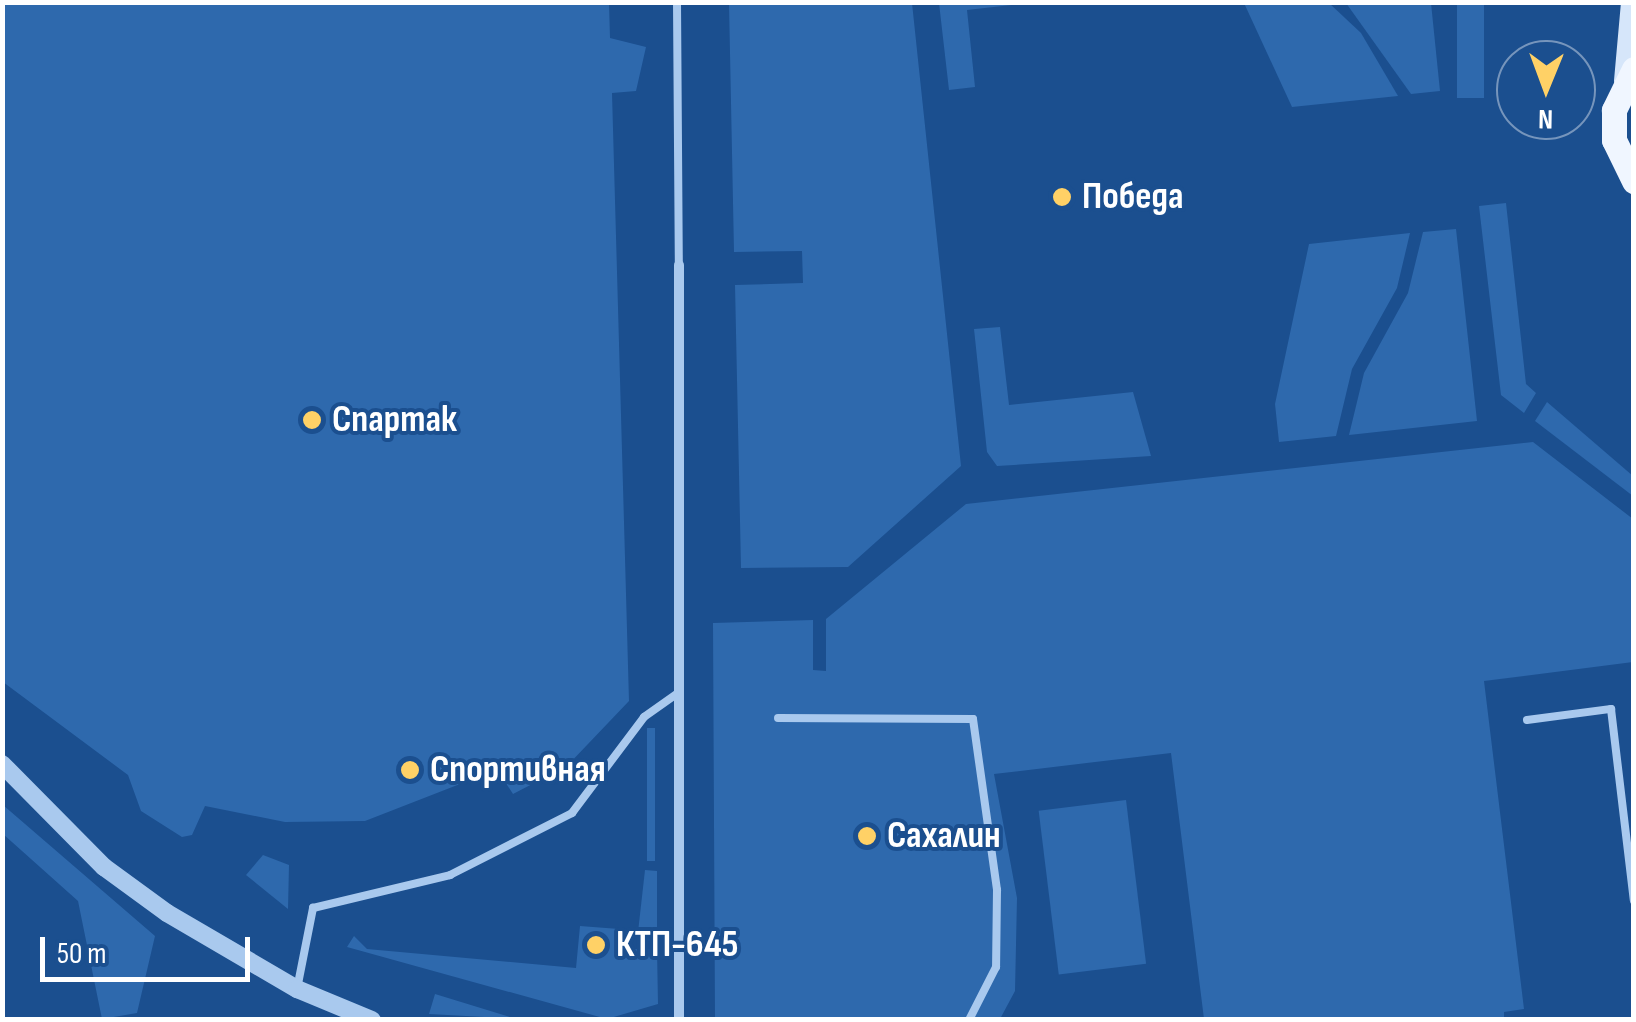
<!DOCTYPE html>
<meta charset="utf-8">
<style>
body{margin:0}
#map{position:relative;width:1636px;height:1022px;overflow:hidden;background:#1b4f8f;font-family:"Sofia Sans Condensed",sans-serif}
div>[style]{position:absolute}
[style*='--x']{left:calc(var(--x)*1px);top:calc(var(--y)*1px);width:calc(var(--w)*1px);rotate:calc(var(--a)*1deg)}
.green>*{inset:0;background:#2e69ad;transform-origin:0 0}
.service>*{height:8px;margin:-4px;padding:0 4px;transform-origin:4px;border-radius:4px;background:#a9c9ee}
.minor>*{height:10px;margin:-5px;padding:0 5px;transform-origin:5px;border-radius:5px;background:#a9c9ee}
.tertiary>*{height:18px;margin:-9px;padding:0 9px;transform-origin:9px;border-radius:9px;background:#a9c9ee}
.secondary>*{height:20px;margin:-10px;padding:0 10px;transform-origin:10px;border-radius:10px;background:#d6e6fa}
.primary>*{height:25px;margin:-12.5px;padding:0 12.5px;transform-origin:12.5px;border-radius:12.5px;background:#f0f6ff}
.dots>*{width:28px;height:28px;translate:-50% -50%;box-sizing:border-box;border:5px solid #1b4f8f;border-radius:50%}
span{translate:-50% -50%;white-space:nowrap;text-align:center;line-height:1.15;-webkit-text-stroke:8px #1b4f8f;paint-order:stroke}
.poi-label{font-size:38px;color:#fff;font-weight:700}
.left{translate:0 -50%;text-align:left}
.frame{position:absolute;inset:0;border:5px solid #fff;pointer-events:none}
.north{position:absolute;left:1496px;top:40px;width:100px;height:100px;box-sizing:border-box;background:#1b4f8f;border:2px solid #7695bc;border-radius:50%;rotate:181deg;font-size:28px;font-weight:700;line-height:40px;text-align:center;color:#fff}
.north::after{content:'';display:block;margin:auto;width:35px;height:45px;background:#ffd166;clip-path:polygon(50% 0,100% 100%,50% 72%,0 100%)}
.scale{position:absolute;left:40px;top:937px;width:210px;height:45px;box-sizing:border-box;border:5px solid #fff;border-top:0;padding-left:12px;font-size:30px;line-height:35px;white-space:nowrap;color:#fff;-webkit-text-stroke:8px #1b4f8f;paint-order:stroke}
</style>
<div id="map">
<div class="green">
<i style="clip-path:polygon(2px 3px,609px 3px,610px 38px,646px 47px,636px 91px,612px 93px,629px 701px,567px 766px,513px 794px,500px 774px,484px 785px,478px 777px,365px 821px,285px 822px,205px 806px,192px 835px,182px 837px,141px 811px,128px 775px,3px 682px)"></i>
<i style="clip-path:polygon(729px 3px,912px 3px,961px 466px,848px 567px,741px 568px,735px 285px,803px 283px,802px 251px,734px 252px)"></i>
<i style="clip-path:polygon(939px 3px,1028px 3px,967px 10px,975px 87px,949px 90px)"></i>
<i style="clip-path:polygon(1244px 3px,1329px 3px,1361px 33px,1398px 96px,1292px 107px)"></i>
<i style="clip-path:polygon(1346px 3px,1431px 3px,1440px 91px,1411px 94px)"></i>
<i style="left:1457px;top:3px;width:27px;height:95px"></i>
<i style="clip-path:polygon(1506px 203px,1526px 384px,1536px 393px,1524px 413px,1501px 395px,1479px 206px)"></i>
<i style="clip-path:polygon(1456px 229px,1477px 421px,1349px 435px,1364px 373px,1408px 293px,1423px 232px)"></i>
<i style="clip-path:polygon(1410px 233px,1397px 288px,1352px 369px,1336px 436px,1279px 442px,1275px 404px,1309px 244px)"></i>
<i style="clip-path:polygon(1000px 327px,1009px 405px,1133px 392px,1151px 456px,997px 466px,987px 452px,974px 329px)"></i>
<i style="clip-path:polygon(1547px 402px,1633px 476px,1633px 496px,1535px 421px)"></i>
<i style="clip-path:polygon(1533px 442px,1633px 519px,1633px 662px,1484px 681px,1524px 1009px,1504px 1012px,1504px 1019px,1204px 1019px,1171px 753px,994px 774px,1017px 898px,1015px 991px,1000px 1019px,715px 1019px,713px 623px,813px 620px,813px 670px,826px 671px,826px 619px,966px 504px)"></i>
<i style="left:647px;top:728px;width:8px;height:133px"></i>
<i style="left:1126px;top:800px;width:165px;height:88px;rotate:83deg"></i>
<i style="clip-path:polygon(3px 805px,155px 936px,137px 1013px,102px 1019px,78px 901px,3px 834px)"></i>
<i style="clip-path:polygon(263px 855px,289px 865px,288px 909px,246px 875px)"></i>
<i style="clip-path:polygon(645px 870px,657px 871px,657px 941px,637px 941px)"></i>
<i style="clip-path:polygon(580px 926px,632px 930px,630px 949px,657px 949px,658px 1004px,607px 1019px,347px 947px,354px 936px,367px 949px,576px 968px)"></i>
<i style="clip-path:polygon(435px 994px,513px 1018px,521px 1019px,429px 1014px)"></i>
</div>
<div class="service">
<i style="--x:677;--y:2;--w:263;--a:89.6"></i>
<i style="--x:778;--y:718;--w:195;--a:0.3"></i>
<i style="--x:973;--y:719;--w:173;--a:82"></i>
<i style="--x:997;--y:890;--w:77;--a:90.7"></i>
<i style="--x:996;--y:967;--w:59;--a:117"></i>
<i style="--x:1527;--y:720;--w:85;--a:-7.5"></i>
<i style="--x:1611;--y:709;--w:193;--a:83.2"></i>
<i style="--x:297;--y:989;--w:83;--a:-78.8"></i>
<i style="--x:313;--y:908;--w:141;--a:-13.5"></i>
<i style="--x:450;--y:875;--w:137;--a:-26.9"></i>
<i style="--x:572;--y:813;--w:120;--a:-53.1"></i>
<i style="--x:644;--y:717;--w:42;--a:-35.2"></i>
</div>
<div class="minor">
<i style="--x:679;--y:1020;--w:755;--a:-90"></i>
</div>
<div class="tertiary">
<i style="--x:2;--y:764;--w:145;--a:45.3"></i>
<i style="--x:104;--y:867;--w:78;--a:36.1"></i>
<i style="--x:167;--y:913;--w:151;--a:30.3"></i>
<i style="--x:297;--y:989;--w:81;--a:22.5"></i>
</div>
<div class="secondary">
<i style="--x:1624;--y:81;--w:79;--a:-84.9"></i>
</div>
<div class="primary">
<i style="--x:1634;--y:69;--w:46;--a:116"></i>
<i style="--x:1614;--y:110;--w:30;--a:90"></i>
<i style="--x:1614;--y:140;--w:46;--a:64"></i>
</div>
<div class="dots">
<i style="left:1062px;top:197px;background:#ffd166"></i>
<i style="left:312px;top:420px;background:#ffd166"></i>
<i style="left:410px;top:770px;background:#ffd166"></i>
<i style="left:867px;top:836px;background:#ffd166"></i>
<i style="left:596px;top:945px;background:#ffd166"></i>
</div>
<div class="poi-label">
<span class="left" style="left:1082px;top:197px">Победа</span>
<span class="left" style="left:332px;top:420px">Спартак</span>
<span class="left" style="left:430px;top:770px">Спортивная</span>
<span class="left" style="left:887px;top:836px">Сахалин</span>
<span class="left" style="left:616px;top:945px">КТП-645</span>
</div>
<div class="frame"></div>
<div class="north">N</div>
<div class="scale">50 m</div>
</div>
